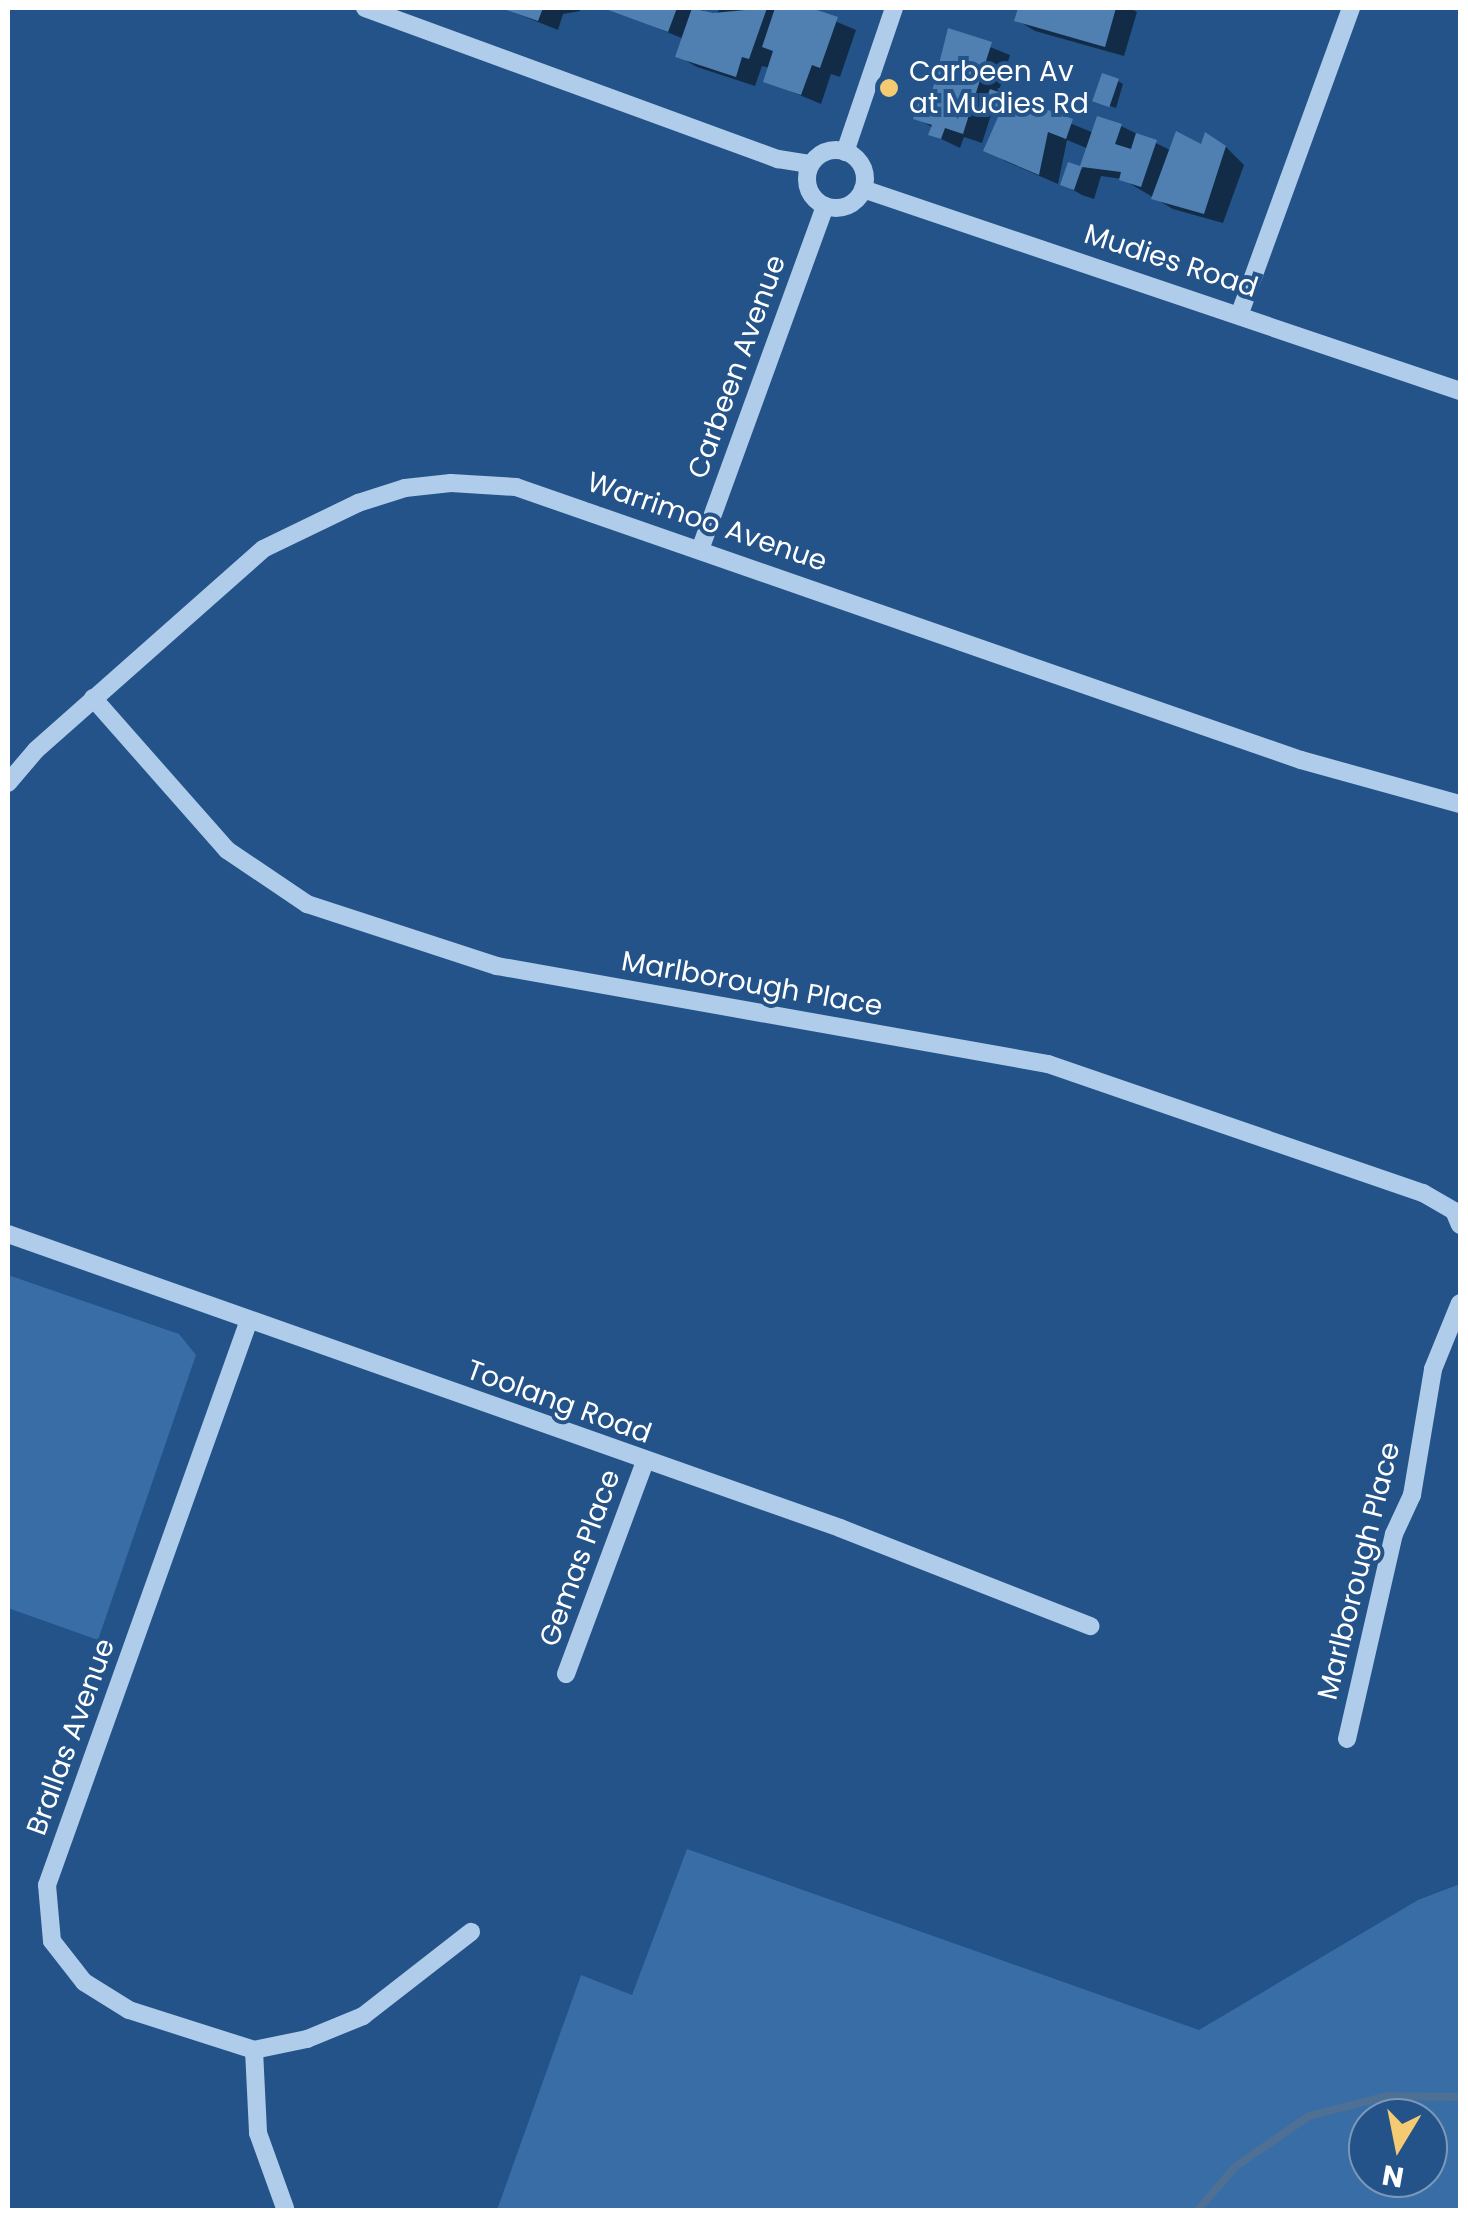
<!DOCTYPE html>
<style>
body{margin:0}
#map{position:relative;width:1468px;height:2218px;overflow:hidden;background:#235388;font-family:Poppins,sans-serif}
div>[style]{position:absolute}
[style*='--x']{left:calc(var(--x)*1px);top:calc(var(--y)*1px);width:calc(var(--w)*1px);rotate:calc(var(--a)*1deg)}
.green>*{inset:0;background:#386ea5}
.shadow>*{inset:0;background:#0007}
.stream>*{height:8px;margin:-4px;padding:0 4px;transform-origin:4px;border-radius:4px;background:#4d7094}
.building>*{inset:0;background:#5080b2;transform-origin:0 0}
.minor>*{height:18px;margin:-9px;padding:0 9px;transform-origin:9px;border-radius:9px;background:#afccea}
.minor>.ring{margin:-9px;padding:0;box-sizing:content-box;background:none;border:18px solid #afccea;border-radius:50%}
.dots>*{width:28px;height:28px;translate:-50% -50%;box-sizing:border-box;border:5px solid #235388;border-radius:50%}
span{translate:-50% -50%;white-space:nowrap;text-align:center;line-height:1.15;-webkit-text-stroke:8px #235388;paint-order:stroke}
.poi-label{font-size:28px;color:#fff}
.left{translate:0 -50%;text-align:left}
.street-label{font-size:28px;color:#fff}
.frame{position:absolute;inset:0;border:10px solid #fff;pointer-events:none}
.north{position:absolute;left:1348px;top:2098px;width:100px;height:100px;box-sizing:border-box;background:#235388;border:2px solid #7b98b8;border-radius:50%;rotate:190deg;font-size:28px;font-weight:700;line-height:40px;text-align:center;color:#fff}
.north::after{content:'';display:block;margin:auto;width:35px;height:45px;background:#f4ca72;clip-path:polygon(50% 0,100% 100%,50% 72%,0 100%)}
</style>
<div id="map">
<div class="green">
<i style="clip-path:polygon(8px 1275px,179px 1334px,196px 1355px,98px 1640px,8px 1608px)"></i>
<i style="clip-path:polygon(evenodd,687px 1849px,1199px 2030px,1418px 1900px,1460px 1884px,1460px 2210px,497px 2210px,581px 1975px,632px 1995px,687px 1849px,1428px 2118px,1428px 2178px,1368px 2178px,1368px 2118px,1428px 2118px)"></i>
</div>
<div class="shadow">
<i style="clip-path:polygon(503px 8px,580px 8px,580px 11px,563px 14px,558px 30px)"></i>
<i style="clip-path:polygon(608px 8px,699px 8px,714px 16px,721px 8px,804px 8px,856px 30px,840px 77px,831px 74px,821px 104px,766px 81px,770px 68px,762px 66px,755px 86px,697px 67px,678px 56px,684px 39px)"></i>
<i style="clip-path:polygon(1020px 8px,1129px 8px,1137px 12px,1124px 56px,1035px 31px,1017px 20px)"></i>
<i style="clip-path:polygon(950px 31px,1010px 55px,998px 94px,1094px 133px,1121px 126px,1172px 151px,1225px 146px,1244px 165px,1223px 223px,1173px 209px,1122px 179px,1101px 176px,1094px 199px,1082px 195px,1063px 184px,1069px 165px,1082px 169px,1089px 149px,1067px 140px,1058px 184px,1005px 161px,986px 150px,1001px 117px,992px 112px,982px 143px,964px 137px,960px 148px,931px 134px,934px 128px,916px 118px,933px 100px)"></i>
<i style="clip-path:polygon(1118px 81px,1123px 84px,1116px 108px,1101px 103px)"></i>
</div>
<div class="stream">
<i style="--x:1198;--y:2210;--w:57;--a:-49.3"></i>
<i style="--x:1235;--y:2167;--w:90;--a:-34.6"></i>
<i style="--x:1309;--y:2116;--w:81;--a:-14.4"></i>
<i style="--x:1387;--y:2096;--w:73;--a:0.8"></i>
</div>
<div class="building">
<i style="clip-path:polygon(501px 8px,543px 8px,538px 21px)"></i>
<i style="clip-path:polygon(603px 8px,677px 8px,668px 32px)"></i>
<i style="clip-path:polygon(692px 8px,713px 13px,767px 8px,749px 59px,742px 57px,736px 77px,675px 57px)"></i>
<i style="clip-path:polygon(775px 8px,811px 8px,838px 17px,820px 68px,812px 65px,801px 95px,763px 82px,773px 51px,762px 47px)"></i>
<i style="clip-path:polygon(1018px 8px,1116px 8px,1105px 47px,1014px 21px)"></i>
<i style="clip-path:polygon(948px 28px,992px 42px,963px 134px,945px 128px,941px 139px,928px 135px,932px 125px,913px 119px,922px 93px,931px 96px)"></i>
<i style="left:1102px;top:73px;width:18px;height:30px;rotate:19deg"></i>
<i style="clip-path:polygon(990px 89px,1073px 119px,1066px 139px,1048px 132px,1039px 175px,983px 151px,999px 115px,982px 109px)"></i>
<i style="clip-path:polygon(1097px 116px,1122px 124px,1115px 144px,1131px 149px,1136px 133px,1157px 140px,1141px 187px,1119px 180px,1121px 172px,1082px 167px,1074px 190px,1060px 185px,1068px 162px,1080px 166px)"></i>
<i style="clip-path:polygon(1176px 131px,1201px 144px,1205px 132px,1226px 146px,1204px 214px,1151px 199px)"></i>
</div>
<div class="minor">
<i style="--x:365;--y:8;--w:440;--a:20.1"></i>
<i style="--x:778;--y:159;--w:32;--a:9"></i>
<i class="ring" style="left:807px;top:150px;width:40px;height:40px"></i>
<i style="--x:845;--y:152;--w:152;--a:-71.2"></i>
<i style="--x:863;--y:189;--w:630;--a:18.69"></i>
<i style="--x:1240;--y:313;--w:325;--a:-70"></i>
<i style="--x:701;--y:547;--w:363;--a:-70"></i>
<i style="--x:93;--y:698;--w:203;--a:48.6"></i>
<i style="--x:227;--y:850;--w:97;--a:34"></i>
<i style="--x:307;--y:904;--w:200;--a:18.1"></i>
<i style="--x:497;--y:966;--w:560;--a:10.09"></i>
<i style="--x:1048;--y:1064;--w:397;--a:19"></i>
<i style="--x:1423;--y:1193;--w:36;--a:30"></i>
<i style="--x:1454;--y:1211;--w:15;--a:67"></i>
<i style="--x:8;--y:783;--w:43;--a:-49.7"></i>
<i style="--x:36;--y:750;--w:303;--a:-41.5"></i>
<i style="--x:263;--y:549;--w:106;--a:-25.8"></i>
<i style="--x:358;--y:503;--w:49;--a:-17.7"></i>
<i style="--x:405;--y:488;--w:46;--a:-6.2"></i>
<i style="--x:451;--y:483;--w:65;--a:3.5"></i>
<i style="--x:516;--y:487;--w:831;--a:19.18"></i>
<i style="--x:1301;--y:760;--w:165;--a:15.5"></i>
<i style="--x:8;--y:1234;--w:882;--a:19.46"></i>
<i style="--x:840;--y:1528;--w:269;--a:21.4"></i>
<i style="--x:249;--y:1320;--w:600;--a:109.67"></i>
<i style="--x:47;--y:1885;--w:56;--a:84.9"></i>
<i style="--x:52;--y:1941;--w:52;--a:52"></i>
<i style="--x:84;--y:1982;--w:53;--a:31.9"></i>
<i style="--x:129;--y:2010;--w:131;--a:17.7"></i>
<i style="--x:254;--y:2050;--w:54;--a:-11.7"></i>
<i style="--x:307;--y:2039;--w:61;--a:-22.3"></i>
<i style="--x:363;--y:2016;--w:137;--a:-37.9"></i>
<i style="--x:566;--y:1674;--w:226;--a:-69.6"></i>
<i style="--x:1347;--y:1739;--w:210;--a:-77.1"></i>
<i style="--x:1394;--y:1534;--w:43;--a:-65.2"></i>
<i style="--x:1412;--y:1495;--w:128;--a:-80.5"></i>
<i style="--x:1433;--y:1369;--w:71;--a:-67.8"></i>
<i style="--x:254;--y:2050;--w:83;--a:87.2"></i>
<i style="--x:258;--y:2133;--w:80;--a:70.2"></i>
</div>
<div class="dots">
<i style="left:889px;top:88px;background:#f4ca72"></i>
</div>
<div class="poi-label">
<span class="left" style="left:909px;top:88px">Carbeen Av<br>at Mudies Rd</span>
</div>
<div class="street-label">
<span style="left:1171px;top:261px;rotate:18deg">Mudies Road</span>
<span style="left:737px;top:367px;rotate:-70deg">Carbeen Avenue</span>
<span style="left:707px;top:522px;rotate:19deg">Warrimoo Avenue</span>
<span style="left:752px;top:984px;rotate:10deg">Marlborough Place</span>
<span style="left:559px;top:1402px;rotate:20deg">Toolang Road</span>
<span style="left:580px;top:1558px;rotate:-70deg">Gemas Place</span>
<span style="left:1359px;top:1571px;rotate:-76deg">Marlborough Place</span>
<span style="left:71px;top:1737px;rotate:-70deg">Brallas Avenue</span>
</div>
<div class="frame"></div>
<div class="north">N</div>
</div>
